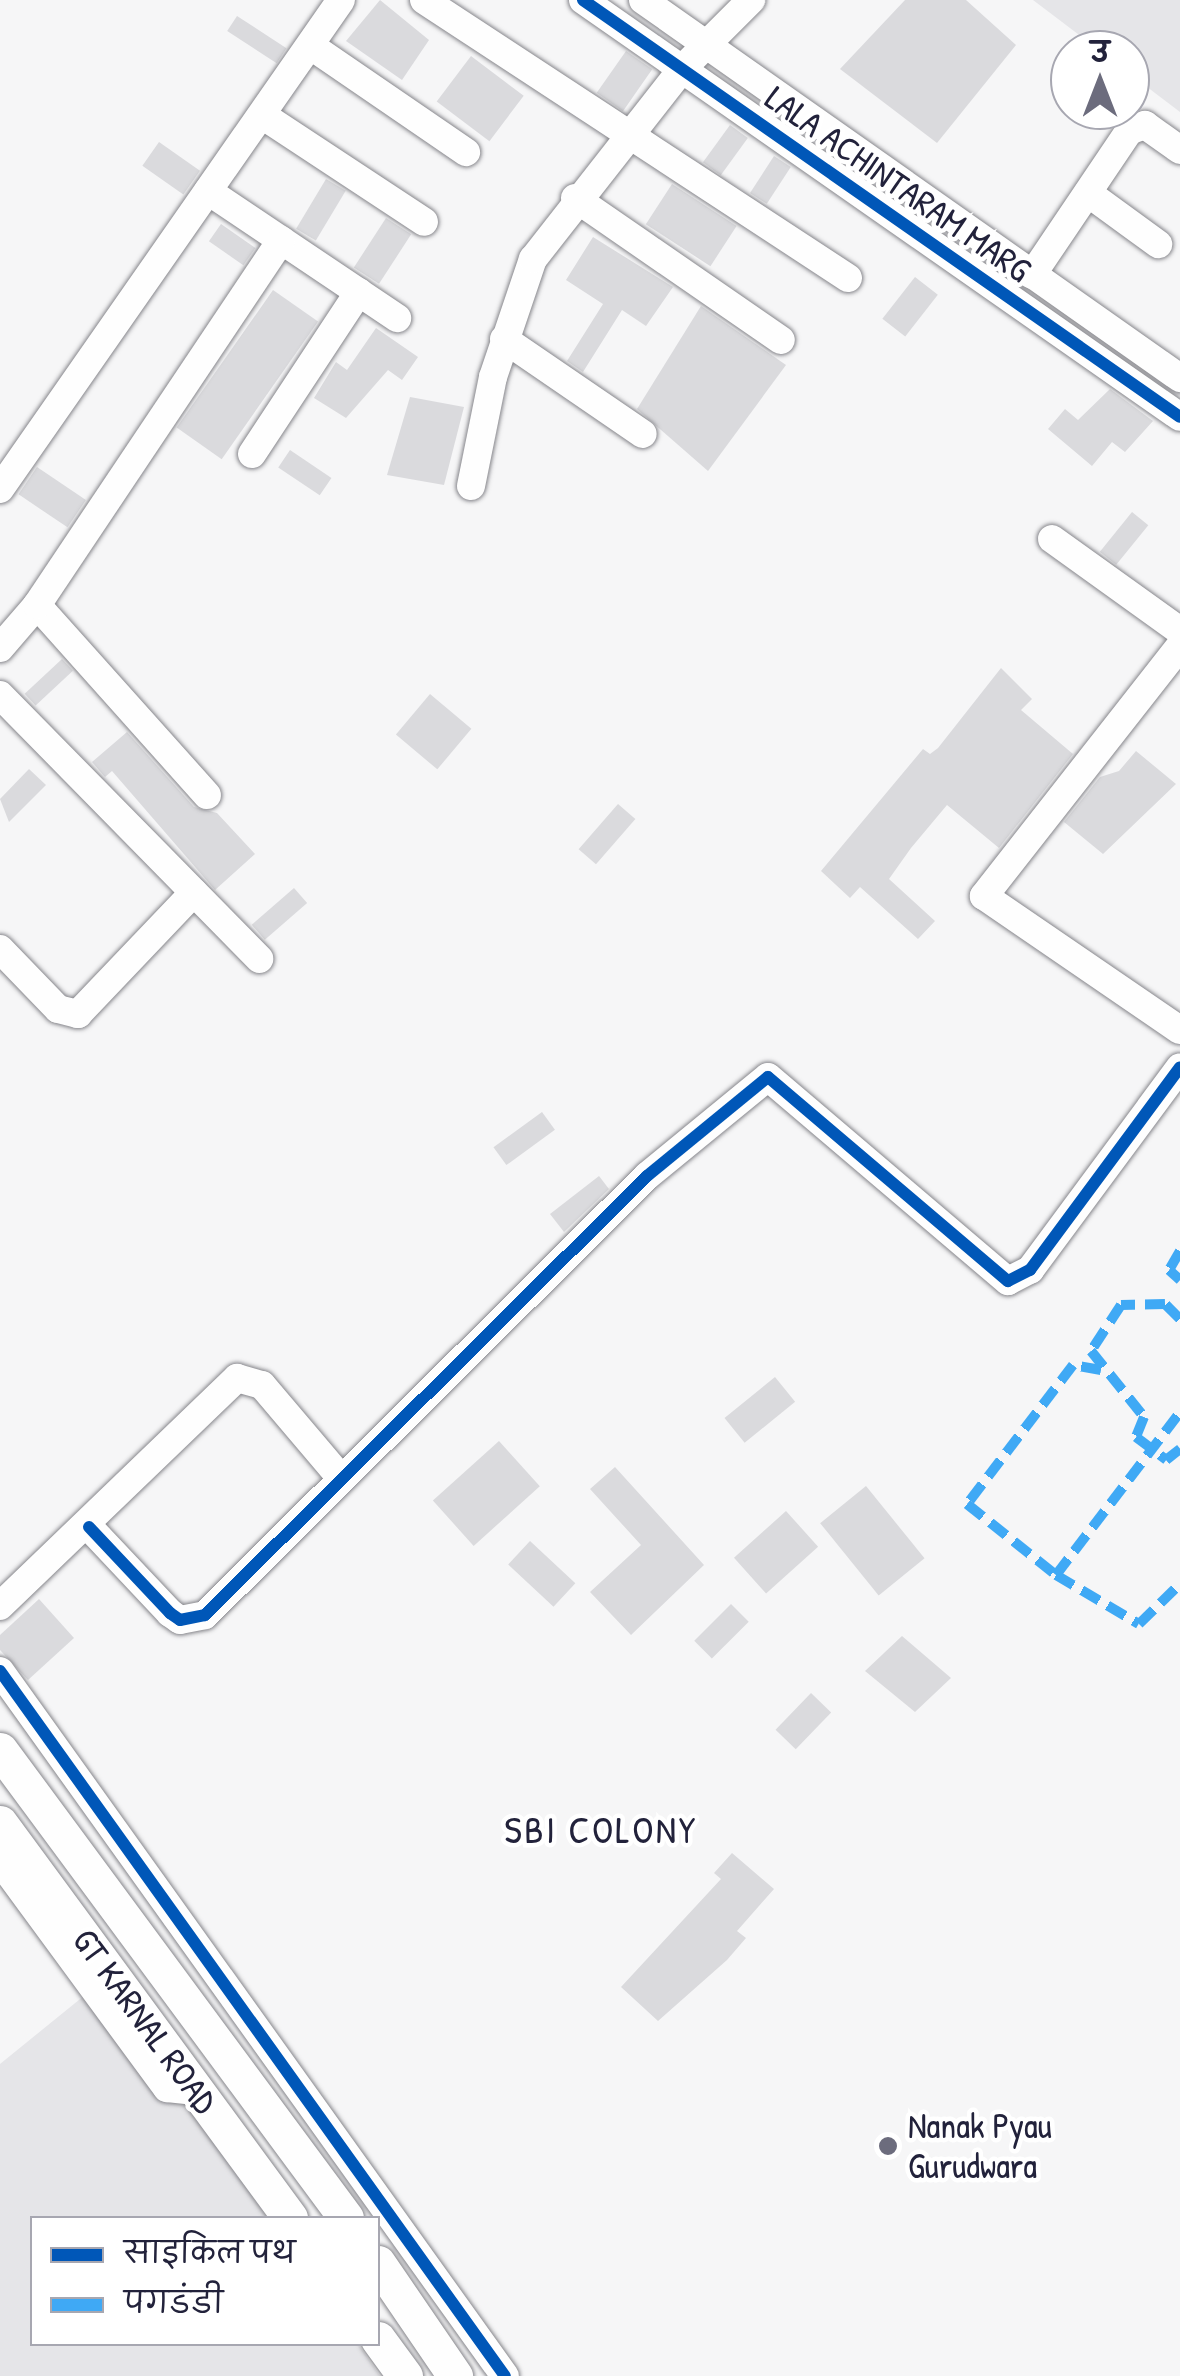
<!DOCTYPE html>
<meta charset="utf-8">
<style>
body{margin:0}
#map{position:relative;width:1180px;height:2376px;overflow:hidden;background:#f6f6f7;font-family:"Patrick Hand","Playpen Sans Deva",sans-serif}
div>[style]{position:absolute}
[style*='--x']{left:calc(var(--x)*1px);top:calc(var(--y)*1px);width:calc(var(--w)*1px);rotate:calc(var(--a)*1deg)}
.built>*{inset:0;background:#e5e5e8}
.building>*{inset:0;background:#dadadd;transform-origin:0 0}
.roads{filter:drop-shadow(0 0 2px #86868b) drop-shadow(0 0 2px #86868b)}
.minor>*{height:28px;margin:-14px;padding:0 14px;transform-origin:14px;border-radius:14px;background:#fefefe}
.major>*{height:35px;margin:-17.5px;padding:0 17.5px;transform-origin:17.5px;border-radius:17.5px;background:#fefefe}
.quiet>*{height:10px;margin-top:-5px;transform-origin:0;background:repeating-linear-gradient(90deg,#3fa9f5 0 20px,transparent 0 30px)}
.cycleway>*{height:12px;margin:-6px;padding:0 6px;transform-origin:6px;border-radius:6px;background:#0057b8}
.dots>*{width:28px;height:28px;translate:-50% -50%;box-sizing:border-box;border:5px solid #fff;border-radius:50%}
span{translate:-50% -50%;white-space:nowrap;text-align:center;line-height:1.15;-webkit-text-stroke:9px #fff;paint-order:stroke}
.street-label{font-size:35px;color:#22223b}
.poi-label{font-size:35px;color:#22223b}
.left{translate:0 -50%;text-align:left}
.neighbourhood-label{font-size:38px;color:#22223b;letter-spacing:2.5px}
.legend{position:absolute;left:30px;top:2216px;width:350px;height:130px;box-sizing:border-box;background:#fff;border:2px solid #a7a7b1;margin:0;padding:12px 18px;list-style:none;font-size:30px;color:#22223b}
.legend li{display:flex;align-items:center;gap:20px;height:50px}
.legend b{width:50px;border:2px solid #a7a7b1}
.north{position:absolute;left:1050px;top:30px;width:100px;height:100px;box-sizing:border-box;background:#fff;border:2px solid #a7a7b1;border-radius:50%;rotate:0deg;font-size:28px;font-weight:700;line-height:40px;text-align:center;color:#22223b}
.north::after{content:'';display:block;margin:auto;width:35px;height:45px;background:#6c6c7d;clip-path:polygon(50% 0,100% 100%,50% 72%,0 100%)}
</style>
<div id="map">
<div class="built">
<i style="clip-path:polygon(1033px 0,1180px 0,1180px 112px,1130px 74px,1130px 50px,1099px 50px)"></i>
<i style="clip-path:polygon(106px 1978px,272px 2218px,32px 2218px,32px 2344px,358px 2344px,380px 2376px,0 2376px,0 2064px)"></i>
</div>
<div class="building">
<i style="clip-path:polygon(380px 0,429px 40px,402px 80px,346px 41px)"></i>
<i style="clip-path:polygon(905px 0,966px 0,1016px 45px,937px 143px,840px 69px)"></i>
<i style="left:237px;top:16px;width:59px;height:18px;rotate:33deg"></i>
<i style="left:626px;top:51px;width:32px;height:51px;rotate:35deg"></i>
<i style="left:471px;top:56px;width:66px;height:57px;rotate:37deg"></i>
<i style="left:730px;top:125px;width:22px;height:46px;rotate:36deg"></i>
<i style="left:159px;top:142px;width:50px;height:29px;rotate:35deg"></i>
<i style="left:774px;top:156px;width:20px;height:44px;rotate:33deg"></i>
<i style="left:326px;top:179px;width:23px;height:58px;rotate:31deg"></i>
<i style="left:672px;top:184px;width:77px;height:48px;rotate:33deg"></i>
<i style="left:386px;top:218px;width:30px;height:59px;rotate:33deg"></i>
<i style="left:221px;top:224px;width:42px;height:21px;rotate:35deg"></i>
<i style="clip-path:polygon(593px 237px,673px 287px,646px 326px,622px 310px,583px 372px,567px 361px,603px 304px,566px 280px)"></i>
<i style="left:915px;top:277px;width:29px;height:53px;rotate:38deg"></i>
<i style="left:273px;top:290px;width:55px;height:168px;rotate:35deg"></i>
<i style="clip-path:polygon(701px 306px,786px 365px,708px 471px,637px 409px)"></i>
<i style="clip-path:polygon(376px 328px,418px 357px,402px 380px,388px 370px,346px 418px,314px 398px,336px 362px,347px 370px)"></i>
<i style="clip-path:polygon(1110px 389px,1153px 421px,1125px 452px,1112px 442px,1092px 466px,1048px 429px,1065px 409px,1078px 420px)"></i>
<i style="clip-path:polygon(410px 397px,464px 407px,444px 485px,387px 475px)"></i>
<i style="left:290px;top:450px;width:50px;height:21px;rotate:34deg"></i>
<i style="left:37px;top:467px;width:59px;height:33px;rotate:34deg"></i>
<i style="left:1132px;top:512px;width:21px;height:51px;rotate:39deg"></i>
<i style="left:62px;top:659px;width:16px;height:51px;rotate:47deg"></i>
<i style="clip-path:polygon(1001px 668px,1032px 699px,1021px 710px,1073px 754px,999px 848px,947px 805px,911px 848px,889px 879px,935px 921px,918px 939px,860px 887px,850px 898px,821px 871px,923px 749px,930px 754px,938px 748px)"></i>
<i style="left:430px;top:694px;width:54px;height:53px;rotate:40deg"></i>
<i style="clip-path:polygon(127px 732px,194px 807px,217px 813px,255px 854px,215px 890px,112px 771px,105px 777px,92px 762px)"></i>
<i style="clip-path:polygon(1136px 751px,1176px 784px,1103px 854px,1064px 822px,1100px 777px,1119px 771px)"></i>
<i style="clip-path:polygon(29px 769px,46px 785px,9px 822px,0 799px)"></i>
<i style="left:618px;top:804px;width:23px;height:60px;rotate:41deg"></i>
<i style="left:294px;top:888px;width:20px;height:56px;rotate:49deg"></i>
<i style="left:542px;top:1112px;width:22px;height:60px;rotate:54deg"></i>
<i style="clip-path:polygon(599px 1176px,609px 1189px,564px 1232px,550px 1214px)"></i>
<i style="left:775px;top:1377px;width:32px;height:65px;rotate:51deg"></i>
<i style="left:499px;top:1441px;width:61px;height:89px;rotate:48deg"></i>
<i style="clip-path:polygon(615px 1467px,704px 1565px,631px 1635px,590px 1592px,641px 1545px,590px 1489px)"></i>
<i style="left:866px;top:1486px;width:93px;height:59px;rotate:51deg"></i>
<i style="left:786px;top:1511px;width:48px;height:70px;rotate:48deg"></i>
<i style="left:530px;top:1541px;width:62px;height:32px;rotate:43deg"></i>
<i style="clip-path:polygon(39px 1599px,74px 1638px,28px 1680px,0 1650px,0 1635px)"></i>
<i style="left:731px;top:1604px;width:25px;height:52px;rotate:45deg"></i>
<i style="clip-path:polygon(902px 1636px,951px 1678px,915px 1712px,865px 1671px)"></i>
<i style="left:811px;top:1693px;width:28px;height:51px;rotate:44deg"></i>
<i style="clip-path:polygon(732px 1853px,774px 1889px,737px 1931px,746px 1938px,727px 1960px,658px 2021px,621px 1987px,721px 1879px,714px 1873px)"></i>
</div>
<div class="roads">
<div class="minor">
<i style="--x:424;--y:0;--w:507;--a:33.25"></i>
<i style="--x:583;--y:0;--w:728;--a:34.93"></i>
<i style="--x:643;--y:0;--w:657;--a:35.14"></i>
<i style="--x:311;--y:46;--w:188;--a:34.4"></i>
<i style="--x:262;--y:115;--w:194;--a:33.4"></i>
<i style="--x:208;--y:191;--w:228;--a:33.9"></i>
<i style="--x:1088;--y:193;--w:87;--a:36.1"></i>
<i style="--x:575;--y:198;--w:250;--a:34.6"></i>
<i style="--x:1032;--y:275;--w:174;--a:-56"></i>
<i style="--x:1129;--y:131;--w:17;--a:-21"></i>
<i style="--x:1145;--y:125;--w:43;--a:35.5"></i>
<i style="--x:504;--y:339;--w:168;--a:34.4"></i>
<i style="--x:252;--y:454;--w:194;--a:-56.6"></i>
<i style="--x:471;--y:486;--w:111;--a:-78.6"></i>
<i style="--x:493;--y:377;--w:125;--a:-71.3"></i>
<i style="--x:533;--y:259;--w:241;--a:-51.9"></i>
<i style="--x:682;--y:69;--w:98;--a:-45"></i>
<i style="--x:0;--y:489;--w:596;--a:-55.11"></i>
<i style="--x:1052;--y:539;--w:158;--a:35.7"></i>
<i style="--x:37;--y:605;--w:255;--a:48.2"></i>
<i style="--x:1180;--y:646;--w:318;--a:128.1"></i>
<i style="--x:984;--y:896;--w:237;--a:34.4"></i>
<i style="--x:0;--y:648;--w:57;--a:-49.3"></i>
<i style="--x:37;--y:605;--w:439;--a:-56.2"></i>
<i style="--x:0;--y:695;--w:370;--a:45.5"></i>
<i style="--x:0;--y:949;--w:83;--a:46"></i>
<i style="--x:58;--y:1009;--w:21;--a:14"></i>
<i style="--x:78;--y:1014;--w:168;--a:-46.4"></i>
<i style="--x:89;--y:1527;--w:118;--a:46.7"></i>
<i style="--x:170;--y:1613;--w:12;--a:35"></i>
<i style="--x:180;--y:1620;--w:25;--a:-11"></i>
<i style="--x:205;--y:1615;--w:623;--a:-44.8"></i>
<i style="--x:647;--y:1176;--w:156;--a:-39.3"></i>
<i style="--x:768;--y:1077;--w:315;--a:40.4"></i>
<i style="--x:1008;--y:1281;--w:25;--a:-27"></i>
<i style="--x:1030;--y:1270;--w:252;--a:-53.5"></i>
<i style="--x:0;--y:1606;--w:329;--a:-43.9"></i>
<i style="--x:237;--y:1378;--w:26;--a:16"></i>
<i style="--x:262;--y:1385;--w:121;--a:49.7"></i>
<i style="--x:0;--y:1671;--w:867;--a:54.39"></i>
<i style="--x:0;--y:1861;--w:282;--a:53.7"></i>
<i style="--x:167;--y:2088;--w:29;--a:6"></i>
</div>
<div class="major">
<i style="--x:0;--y:1750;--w:582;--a:53.52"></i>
<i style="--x:0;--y:1823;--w:490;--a:53.7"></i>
<i style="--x:378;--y:2263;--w:137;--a:55.7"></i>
<i style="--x:378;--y:2339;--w:46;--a:53.9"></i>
</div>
</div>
<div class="quiet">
<i style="--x:1180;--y:1251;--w:22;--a:120"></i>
<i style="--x:1169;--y:1270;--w:15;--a:42"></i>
<i style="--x:1180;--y:1319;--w:21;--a:-135"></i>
<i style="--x:1165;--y:1304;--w:44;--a:178.7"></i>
<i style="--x:1121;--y:1305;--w:55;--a:123.1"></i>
<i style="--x:1091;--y:1351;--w:85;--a:51.2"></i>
<i style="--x:1144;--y:1417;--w:22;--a:112"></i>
<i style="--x:1136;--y:1437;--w:38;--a:37"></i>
<i style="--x:1166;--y:1460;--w:18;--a:-38"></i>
<i style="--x:1101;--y:1370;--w:28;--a:-170"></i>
<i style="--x:1073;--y:1365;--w:175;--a:127.3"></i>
<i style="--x:967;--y:1504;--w:114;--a:38.6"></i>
<i style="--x:1056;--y:1575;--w:205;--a:-52.7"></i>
<i style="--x:1056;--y:1575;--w:96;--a:30.6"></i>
<i style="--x:1139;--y:1624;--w:57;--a:-44.3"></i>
</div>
<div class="cycleway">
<i style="--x:583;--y:0;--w:728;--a:34.93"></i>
<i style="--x:89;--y:1527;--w:118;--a:46.7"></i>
<i style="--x:170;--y:1613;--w:12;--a:35"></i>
<i style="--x:180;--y:1620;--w:25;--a:-11"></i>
<i style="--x:205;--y:1615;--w:623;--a:-44.8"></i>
<i style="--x:647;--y:1176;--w:156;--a:-39.3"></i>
<i style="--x:768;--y:1077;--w:315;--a:40.4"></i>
<i style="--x:1008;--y:1281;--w:25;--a:-27"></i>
<i style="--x:1030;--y:1270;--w:252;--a:-53.5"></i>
<i style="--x:0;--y:1671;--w:867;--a:54.39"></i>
</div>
<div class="dots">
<i style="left:888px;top:2146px;background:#6c6c7d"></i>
</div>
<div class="street-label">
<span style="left:898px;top:184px;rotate:35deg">LALA ACHINTARAM MARG</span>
<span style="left:145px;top:2021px;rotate:54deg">GT KARNAL ROAD</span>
</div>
<div class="poi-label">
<span class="left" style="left:908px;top:2146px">Nanak Pyau<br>Gurudwara</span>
</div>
<div class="neighbourhood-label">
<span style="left:601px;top:1830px">SBI COLONY</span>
</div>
<ul class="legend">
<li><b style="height:12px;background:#0057b8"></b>साइकिल पथ</li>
<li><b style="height:12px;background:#3fa9f5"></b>पगडंडी</li>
</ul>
<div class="north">उ</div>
</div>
